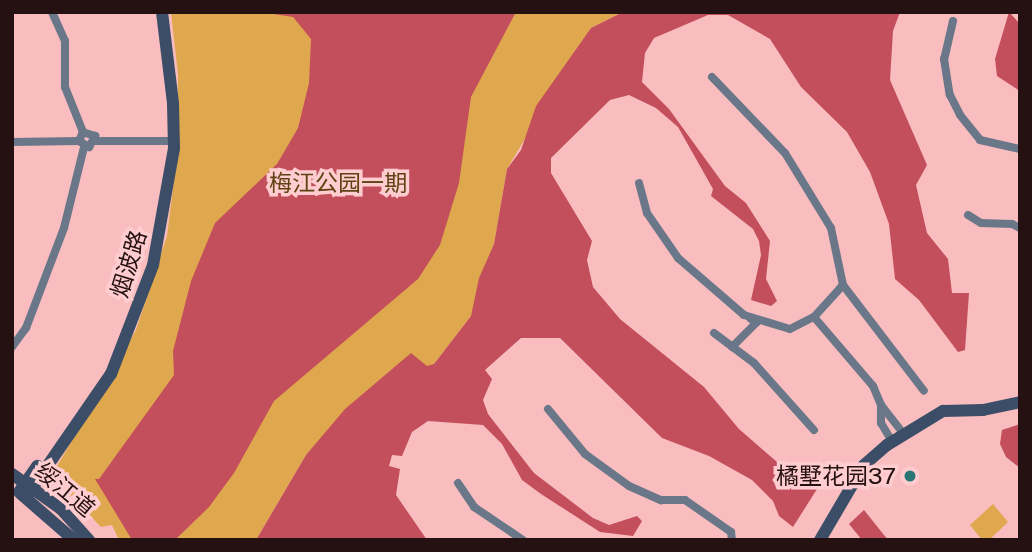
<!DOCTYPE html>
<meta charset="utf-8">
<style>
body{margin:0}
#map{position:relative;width:1032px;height:552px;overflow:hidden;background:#f9bdbf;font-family:"Public Sans","Noto Sans SC",sans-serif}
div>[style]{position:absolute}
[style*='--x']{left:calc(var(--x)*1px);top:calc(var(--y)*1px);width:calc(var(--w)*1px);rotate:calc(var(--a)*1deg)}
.green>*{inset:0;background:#e0a84e}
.water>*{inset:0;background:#c44f5c}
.street>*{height:8px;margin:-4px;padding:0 4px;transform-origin:4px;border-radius:4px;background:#6a7789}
.secondary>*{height:12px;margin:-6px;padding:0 6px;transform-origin:6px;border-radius:6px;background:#3c4e67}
.dots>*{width:19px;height:19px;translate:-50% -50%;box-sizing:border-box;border:4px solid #ffcdcf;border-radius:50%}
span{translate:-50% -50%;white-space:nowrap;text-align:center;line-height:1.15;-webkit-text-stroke:7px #ffcdcf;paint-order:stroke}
.park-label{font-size:23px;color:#5e4214}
.street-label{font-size:23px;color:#261112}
.poi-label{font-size:23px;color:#261112}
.right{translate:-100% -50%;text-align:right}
.frame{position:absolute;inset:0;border:14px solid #261112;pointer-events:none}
</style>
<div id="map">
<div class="green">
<i style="clip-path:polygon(171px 12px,623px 12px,591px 28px,507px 169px,494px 244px,471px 316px,434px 364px,306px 455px,256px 540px,119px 540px,112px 525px,101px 527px,52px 475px,136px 330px,167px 236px,177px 157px,178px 75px)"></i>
<i style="clip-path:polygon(993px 504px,1008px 522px,989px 540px,982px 540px,970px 525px)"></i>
</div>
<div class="water">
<i style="clip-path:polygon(260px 12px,516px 12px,471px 97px,459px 183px,440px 245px,418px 279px,274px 401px,234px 473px,209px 507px,175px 540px,132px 540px,95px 479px,99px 479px,174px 375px,173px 351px,191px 281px,215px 223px,277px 164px,298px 128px,309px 83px,311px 39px,293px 17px)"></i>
<i style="clip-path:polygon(623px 12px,900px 12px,893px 31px,890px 80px,927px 165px,916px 185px,927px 233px,948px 259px,952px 293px,969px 293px,965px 350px,958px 352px,919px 300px,895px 279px,889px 224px,870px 172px,847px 132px,801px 87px,770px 39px,728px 15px,708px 15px,654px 38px,645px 53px,642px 82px,669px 109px,725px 186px,746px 203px,770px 241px,766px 279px,777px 301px,771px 306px,751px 300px,761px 255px,759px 241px,753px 229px,711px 196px,713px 189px,678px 127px,656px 108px,629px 95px,610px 100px,551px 158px,551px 173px,592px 241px,587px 260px,593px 287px,620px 319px,704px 387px,739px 429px,791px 474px,807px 477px,820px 472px,824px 478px,793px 527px,779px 516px,773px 501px,752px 480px,709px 456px,662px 438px,560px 338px,521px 338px,485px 370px,492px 379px,483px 400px,488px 414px,534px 473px,593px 518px,609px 525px,637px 516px,642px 521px,633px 536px,600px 532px,541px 494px,522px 480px,502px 444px,483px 425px,428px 421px,412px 432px,402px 456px,392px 455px,389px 466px,400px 469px,396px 495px,427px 540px,256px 540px,306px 455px,345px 409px,411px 353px,427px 366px,434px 364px,471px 316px,479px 278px,494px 244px,507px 169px,521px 150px,536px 106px,591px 28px)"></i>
<i style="clip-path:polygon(1009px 12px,1020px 24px,1020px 91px,997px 76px,995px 59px)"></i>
<i style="clip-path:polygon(1020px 424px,1020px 468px,1006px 457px,1000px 444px,1002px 430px)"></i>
<i style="clip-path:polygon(864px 510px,888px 540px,862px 540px,849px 524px)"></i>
</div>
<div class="street">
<i style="--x:52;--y:12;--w:32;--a:66"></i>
<i style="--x:65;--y:41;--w:46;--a:90"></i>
<i style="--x:65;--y:87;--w:48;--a:68.2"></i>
<i style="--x:83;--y:132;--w:10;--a:114"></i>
<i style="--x:79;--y:141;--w:12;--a:31"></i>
<i style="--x:89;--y:147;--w:13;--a:-61"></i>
<i style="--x:95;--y:136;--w:13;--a:-162"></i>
<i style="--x:953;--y:21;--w:39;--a:103"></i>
<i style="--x:944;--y:59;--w:36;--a:81"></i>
<i style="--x:950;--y:95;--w:22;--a:63"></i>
<i style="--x:960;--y:115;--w:32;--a:51"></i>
<i style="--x:980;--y:140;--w:41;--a:12.7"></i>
<i style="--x:712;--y:77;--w:105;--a:46.2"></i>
<i style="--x:785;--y:153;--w:88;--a:58.5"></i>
<i style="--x:831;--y:228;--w:58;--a:78.1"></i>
<i style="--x:843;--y:285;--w:43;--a:132.2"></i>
<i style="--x:95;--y:141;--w:73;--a:0"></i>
<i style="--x:12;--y:142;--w:67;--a:-0.9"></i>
<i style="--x:639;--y:183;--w:31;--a:75"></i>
<i style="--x:647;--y:213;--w:55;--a:55.4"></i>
<i style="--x:678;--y:258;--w:87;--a:40.8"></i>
<i style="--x:744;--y:315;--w:48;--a:16.9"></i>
<i style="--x:790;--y:329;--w:27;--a:-27"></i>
<i style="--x:814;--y:317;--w:91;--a:49.5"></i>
<i style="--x:873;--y:386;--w:21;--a:67"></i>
<i style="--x:881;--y:405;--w:18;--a:90"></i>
<i style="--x:881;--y:423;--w:21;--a:59"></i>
<i style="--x:968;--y:215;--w:15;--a:32"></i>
<i style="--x:981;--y:223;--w:31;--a:2"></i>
<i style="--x:1012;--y:224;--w:9;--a:27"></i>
<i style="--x:843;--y:285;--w:133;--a:52.6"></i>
<i style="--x:714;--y:333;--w:50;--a:36.9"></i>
<i style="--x:754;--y:363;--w:90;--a:48.2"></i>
<i style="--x:12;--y:347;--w:24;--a:-54"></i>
<i style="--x:26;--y:328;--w:107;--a:-69.2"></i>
<i style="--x:64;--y:228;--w:83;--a:-76.1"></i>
<i style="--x:732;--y:347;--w:35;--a:-45"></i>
<i style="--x:757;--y:322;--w:7;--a:-153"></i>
<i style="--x:881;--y:405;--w:37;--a:52"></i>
<i style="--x:548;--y:409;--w:58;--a:50.6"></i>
<i style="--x:585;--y:454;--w:54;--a:36"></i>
<i style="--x:629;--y:486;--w:35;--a:24"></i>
<i style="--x:661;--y:500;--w:24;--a:0"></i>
<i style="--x:685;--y:500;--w:56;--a:34.8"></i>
<i style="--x:731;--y:532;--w:8;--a:83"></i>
<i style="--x:458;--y:483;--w:29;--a:56"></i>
<i style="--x:474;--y:507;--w:59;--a:34"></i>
</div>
<div class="secondary">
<i style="--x:12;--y:474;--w:60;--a:35.5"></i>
<i style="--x:61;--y:509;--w:42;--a:47.9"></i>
<i style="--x:19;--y:492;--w:32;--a:-55"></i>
<i style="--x:21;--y:494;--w:70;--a:41"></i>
<i style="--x:26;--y:497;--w:150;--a:-55.4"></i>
<i style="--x:111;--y:374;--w:117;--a:-68.9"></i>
<i style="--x:153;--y:265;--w:119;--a:-79.8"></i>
<i style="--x:174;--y:148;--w:45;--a:-91.3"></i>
<i style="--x:173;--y:103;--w:92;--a:-96.9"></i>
<i style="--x:820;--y:540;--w:87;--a:-59.6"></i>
<i style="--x:864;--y:465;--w:30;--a:-41"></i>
<i style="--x:887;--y:445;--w:66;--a:-31.3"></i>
<i style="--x:943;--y:411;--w:40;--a:-1.4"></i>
<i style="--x:983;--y:410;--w:38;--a:-12"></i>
</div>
<div class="dots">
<i style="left:910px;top:476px;background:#2b7576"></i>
</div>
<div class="park-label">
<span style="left:338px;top:183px">梅江公园一期</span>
</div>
<div class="street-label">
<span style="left:129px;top:264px;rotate:-73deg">烟波路</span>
<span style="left:65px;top:490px;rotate:40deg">绥江道</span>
</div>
<div class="poi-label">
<span class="right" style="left:896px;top:476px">橘墅花园37</span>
</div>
<div class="frame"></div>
</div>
